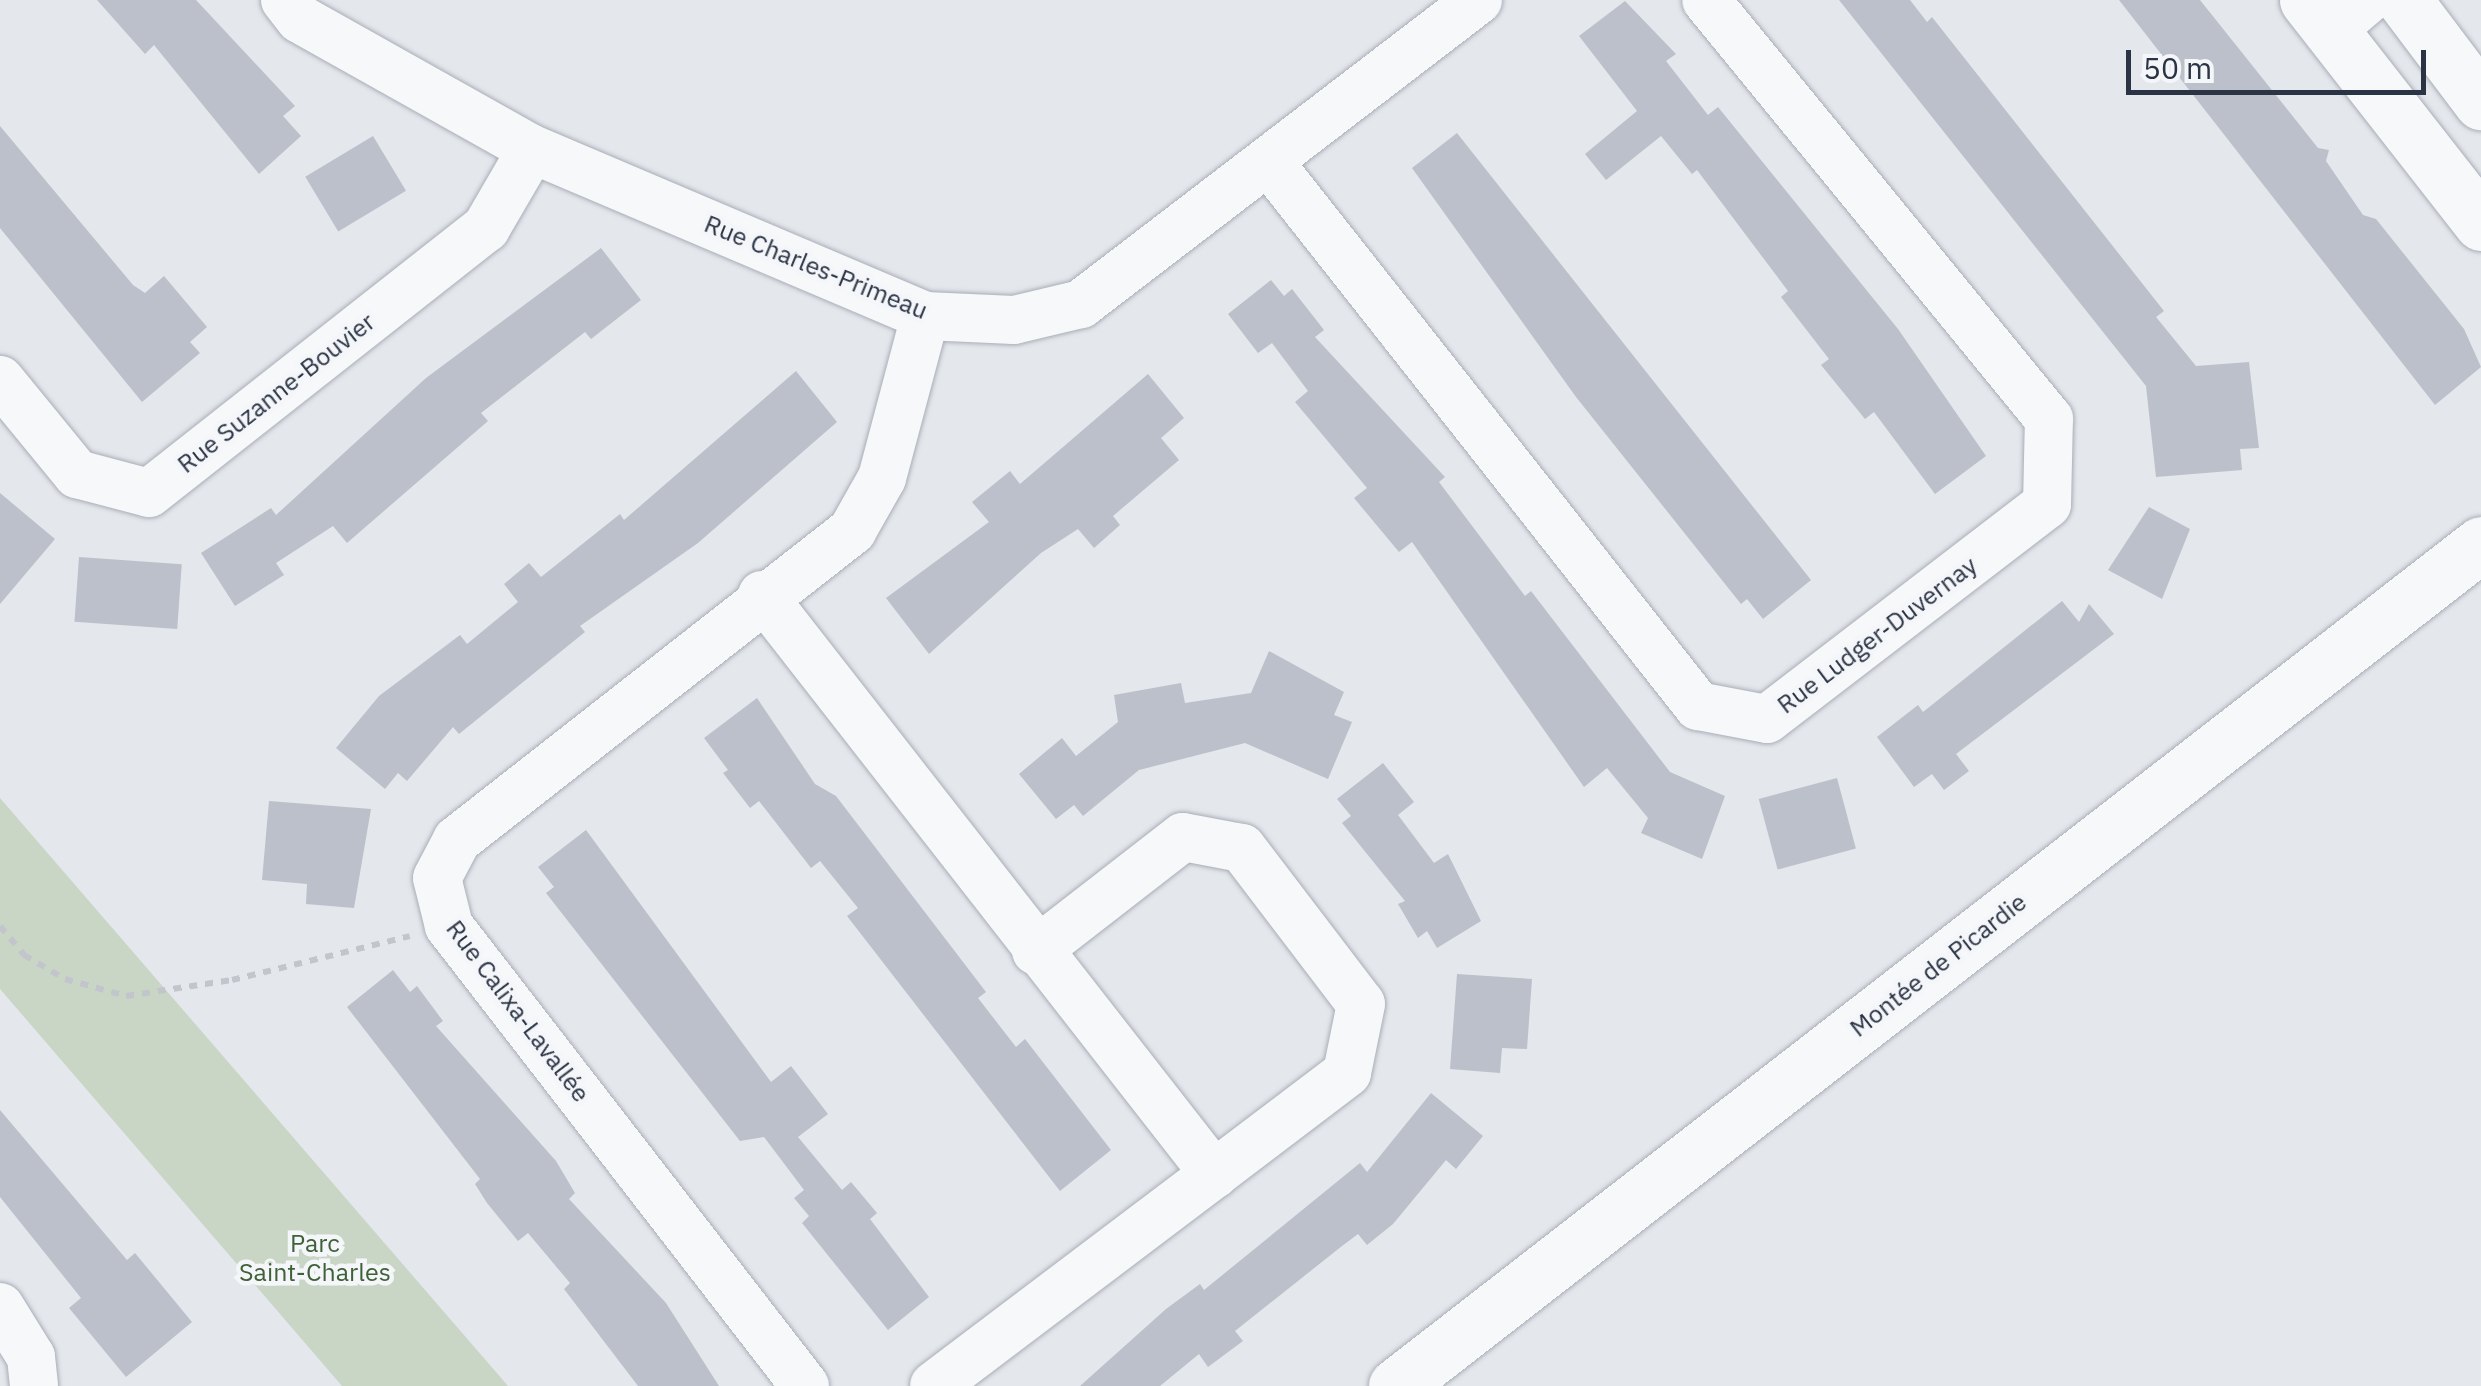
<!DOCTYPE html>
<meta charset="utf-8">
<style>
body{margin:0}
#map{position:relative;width:2481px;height:1386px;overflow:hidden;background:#e4e7ec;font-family:"IBM Plex Sans",sans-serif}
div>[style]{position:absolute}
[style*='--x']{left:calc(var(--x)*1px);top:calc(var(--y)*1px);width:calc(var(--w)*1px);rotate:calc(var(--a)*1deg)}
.green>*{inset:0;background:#c9d6c5}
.building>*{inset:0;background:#bbc0ca;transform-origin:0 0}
.path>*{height:6px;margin-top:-3px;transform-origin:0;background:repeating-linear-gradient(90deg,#c2c5cb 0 8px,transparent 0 16px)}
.roads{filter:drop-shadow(0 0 2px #a9aeb7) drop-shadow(0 0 2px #a9aeb7)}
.minor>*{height:48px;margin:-24px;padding:0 24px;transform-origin:24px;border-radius:24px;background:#f7f8fa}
.tertiary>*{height:55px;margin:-27.5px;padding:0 27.5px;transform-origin:27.5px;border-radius:27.5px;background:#f7f8fa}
span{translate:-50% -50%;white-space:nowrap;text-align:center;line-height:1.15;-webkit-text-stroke:9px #f4f6f9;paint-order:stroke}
.street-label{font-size:25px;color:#2b3445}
.park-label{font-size:25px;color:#3f6138}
.scale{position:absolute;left:2126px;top:50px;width:300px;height:45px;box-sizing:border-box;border:5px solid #2b3445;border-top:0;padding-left:12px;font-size:30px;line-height:35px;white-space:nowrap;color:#2b3445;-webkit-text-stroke:8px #f4f6f9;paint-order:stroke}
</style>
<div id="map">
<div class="green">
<i style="clip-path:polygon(0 798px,508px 1386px,342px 1386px,0 989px)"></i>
</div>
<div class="building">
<i style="clip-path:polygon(97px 0,196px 0,295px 106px,283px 116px,301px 136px,259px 174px,154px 45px,145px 54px)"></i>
<i style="clip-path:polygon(1839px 0,1910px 0,1927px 22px,1932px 17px,2164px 311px,2156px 317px,2196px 366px,2249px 362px,2259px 448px,2240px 449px,2242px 470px,2156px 477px,2146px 386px)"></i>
<i style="clip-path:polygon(2119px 0,2200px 0,2318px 148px,2329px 150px,2326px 161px,2363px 215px,2376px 219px,2464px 329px,2481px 367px,2435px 405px)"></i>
<i style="clip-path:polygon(1625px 1px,1676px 54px,1666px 61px,1708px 115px,1718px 107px,1898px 329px,1986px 456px,1935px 494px,1874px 412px,1865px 419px,1821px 365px,1829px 359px,1781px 297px,1788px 291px,1697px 170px,1692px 174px,1661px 136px,1606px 180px,1585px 154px,1637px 111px,1579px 36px)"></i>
<i style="clip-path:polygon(0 126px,133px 285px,145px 293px,164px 276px,207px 327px,190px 342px,200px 353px,142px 402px,0 228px)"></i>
<i style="clip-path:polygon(1457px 133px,1811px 580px,1763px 619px,1747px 599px,1741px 604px,1576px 397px,1412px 168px)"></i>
<i style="left:373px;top:136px;width:64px;height:79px;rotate:59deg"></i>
<i style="clip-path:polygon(601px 248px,641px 300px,591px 339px,585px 332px,481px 413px,488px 421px,347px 543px,333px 526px,276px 563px,284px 575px,235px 606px,201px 553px,271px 508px,276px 515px,426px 378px)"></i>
<i style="clip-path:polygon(1271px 280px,1284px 296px,1292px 289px,1324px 330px,1315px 337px,1445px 477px,1439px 482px,1525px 596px,1531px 591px,1670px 772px,1725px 796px,1702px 859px,1641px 833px,1648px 818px,1607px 768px,1584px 787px,1412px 542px,1399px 552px,1354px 498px,1367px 488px,1295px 402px,1308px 391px,1272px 343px,1258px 353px,1228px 314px)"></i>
<i style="clip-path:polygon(796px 371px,837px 422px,698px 543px,580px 626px,585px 632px,459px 734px,453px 727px,407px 781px,398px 773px,385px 789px,336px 748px,379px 696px,460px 635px,467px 644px,518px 602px,504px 584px,529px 563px,541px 577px,620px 514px,624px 520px)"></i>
<i style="clip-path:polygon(1148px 374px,1184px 418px,1161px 438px,1179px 460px,1113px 516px,1120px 525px,1094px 548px,1078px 529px,1041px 553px,929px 654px,886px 598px,989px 522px,972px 502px,1010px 471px,1020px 484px)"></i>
<i style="clip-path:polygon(0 493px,55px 539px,0 604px)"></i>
<i style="clip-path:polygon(2149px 507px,2190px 529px,2162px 599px,2108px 570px)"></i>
<i style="left:79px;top:557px;width:103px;height:65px;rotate:4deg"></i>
<i style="clip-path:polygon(2062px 601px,2079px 622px,2089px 604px,2114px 634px,1956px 754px,1969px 771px,1944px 790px,1932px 774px,1914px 787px,1877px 737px,1918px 705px,1923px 712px)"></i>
<i style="clip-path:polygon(1269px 651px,1344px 692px,1334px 715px,1352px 722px,1328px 779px,1245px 743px,1139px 770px,1083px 816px,1074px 805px,1056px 819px,1019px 774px,1062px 738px,1076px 756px,1118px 722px,1114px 695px,1181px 683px,1185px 703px,1251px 693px)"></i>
<i style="clip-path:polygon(757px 698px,815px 784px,836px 796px,986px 992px,978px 998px,1016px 1047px,1025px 1039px,1111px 1150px,1060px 1191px,847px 916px,858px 908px,820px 861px,811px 868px,759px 801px,750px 808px,723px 773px,728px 770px,704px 738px)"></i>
<i style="clip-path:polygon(1383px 763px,1414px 802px,1398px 815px,1434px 863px,1448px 854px,1481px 921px,1437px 948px,1427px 931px,1418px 938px,1398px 904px,1405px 901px,1342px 823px,1351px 816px,1337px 799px)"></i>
<i style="left:1837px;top:778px;width:73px;height:81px;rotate:75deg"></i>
<i style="clip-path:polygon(269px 801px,371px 809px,354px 908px,306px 904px,307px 884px,262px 880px)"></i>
<i style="clip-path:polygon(586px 830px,771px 1082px,791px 1066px,828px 1114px,798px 1137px,842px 1190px,851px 1182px,877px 1213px,870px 1219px,929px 1297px,888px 1330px,802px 1223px,809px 1216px,794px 1198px,804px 1190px,764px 1137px,740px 1141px,546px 893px,554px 887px,538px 867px)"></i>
<i style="clip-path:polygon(393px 970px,410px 992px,417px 986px,443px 1021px,436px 1026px,556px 1161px,575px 1193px,569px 1199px,666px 1303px,719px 1386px,638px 1386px,564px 1289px,570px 1283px,528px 1233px,518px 1241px,487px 1203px,475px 1184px,480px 1179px,347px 1007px)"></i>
<i style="clip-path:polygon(1457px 974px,1532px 979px,1527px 1049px,1502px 1048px,1500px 1073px,1450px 1069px)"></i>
<i style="clip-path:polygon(1431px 1093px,1483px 1136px,1456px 1169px,1446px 1160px,1393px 1224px,1367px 1245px,1358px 1234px,1342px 1246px,1235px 1331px,1243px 1341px,1208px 1367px,1199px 1354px,1160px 1386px,1080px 1386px,1166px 1309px,1200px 1284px,1204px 1290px,1360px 1163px,1367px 1172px)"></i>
<i style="clip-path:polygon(0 1110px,127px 1260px,135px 1253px,192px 1322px,126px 1377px,69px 1308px,81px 1298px,0 1197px)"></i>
</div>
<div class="path">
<i style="--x:0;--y:926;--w:38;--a:50"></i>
<i style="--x:24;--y:955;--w:48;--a:30.3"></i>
<i style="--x:65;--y:979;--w:63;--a:15.6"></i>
<i style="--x:126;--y:996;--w:107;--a:-8.6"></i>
<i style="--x:232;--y:980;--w:183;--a:-13.9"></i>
</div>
<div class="roads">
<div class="minor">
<i style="--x:285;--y:0;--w:24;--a:52"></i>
<i style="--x:300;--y:19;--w:266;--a:29.3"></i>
<i style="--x:532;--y:149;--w:427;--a:23"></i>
<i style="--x:925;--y:316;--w:89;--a:2.6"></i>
<i style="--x:1014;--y:320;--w:69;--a:-13.4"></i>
<i style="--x:1081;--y:304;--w:500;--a:-37.44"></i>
<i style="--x:2332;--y:30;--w:46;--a:-40.6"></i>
<i style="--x:1269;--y:162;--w:693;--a:51.74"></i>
<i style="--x:1698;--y:706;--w:70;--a:10.7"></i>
<i style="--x:1767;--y:719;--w:353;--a:-37.5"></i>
<i style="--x:2047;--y:504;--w:85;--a:-88.7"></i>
<i style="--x:2049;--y:419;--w:541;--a:-129.3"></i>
<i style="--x:0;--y:380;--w:122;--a:50.7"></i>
<i style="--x:77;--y:474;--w:74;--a:14.8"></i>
<i style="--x:149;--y:493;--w:429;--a:-38.2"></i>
<i style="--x:486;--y:228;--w:91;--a:-59.8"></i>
<i style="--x:762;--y:595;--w:735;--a:52.02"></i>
<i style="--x:1214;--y:1174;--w:351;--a:142.9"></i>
<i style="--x:1036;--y:951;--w:186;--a:-37.8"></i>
<i style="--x:1183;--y:837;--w:60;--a:10.6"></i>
<i style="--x:1242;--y:848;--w:196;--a:52.7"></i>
<i style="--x:1361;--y:1004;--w:70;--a:101.5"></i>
<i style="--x:1347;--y:1073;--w:167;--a:142.8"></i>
<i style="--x:0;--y:1307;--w:59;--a:58.2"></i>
<i style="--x:31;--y:1357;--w:29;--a:84"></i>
<i style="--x:805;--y:1386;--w:582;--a:-127.74"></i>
<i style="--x:449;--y:926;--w:49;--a:-104"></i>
<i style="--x:437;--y:878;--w:43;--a:-62.2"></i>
<i style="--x:457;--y:840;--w:502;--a:-38.04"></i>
<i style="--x:852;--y:531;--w:61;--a:-60.5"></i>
<i style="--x:882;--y:478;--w:168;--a:-75.1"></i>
</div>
<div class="tertiary">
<i style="--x:2307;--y:0;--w:283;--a:52"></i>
<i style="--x:2404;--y:0;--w:128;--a:53"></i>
<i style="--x:1396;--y:1386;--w:1373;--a:-37.81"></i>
</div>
</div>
<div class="street-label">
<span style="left:816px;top:267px;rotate:22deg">Rue Charles-Primeau</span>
<span style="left:276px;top:393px;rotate:-38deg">Rue Suzanne-Bouvier</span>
<span style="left:1877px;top:635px;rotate:-37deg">Rue Ludger-Duvernay</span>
<span style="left:1938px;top:965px;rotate:-38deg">Montée de Picardie</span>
<span style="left:518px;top:1011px;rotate:53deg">Rue Calixa-Lavallée</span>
</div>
<div class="park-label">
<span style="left:315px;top:1258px">Parc<br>Saint-Charles</span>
</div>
<div class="scale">50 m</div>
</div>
